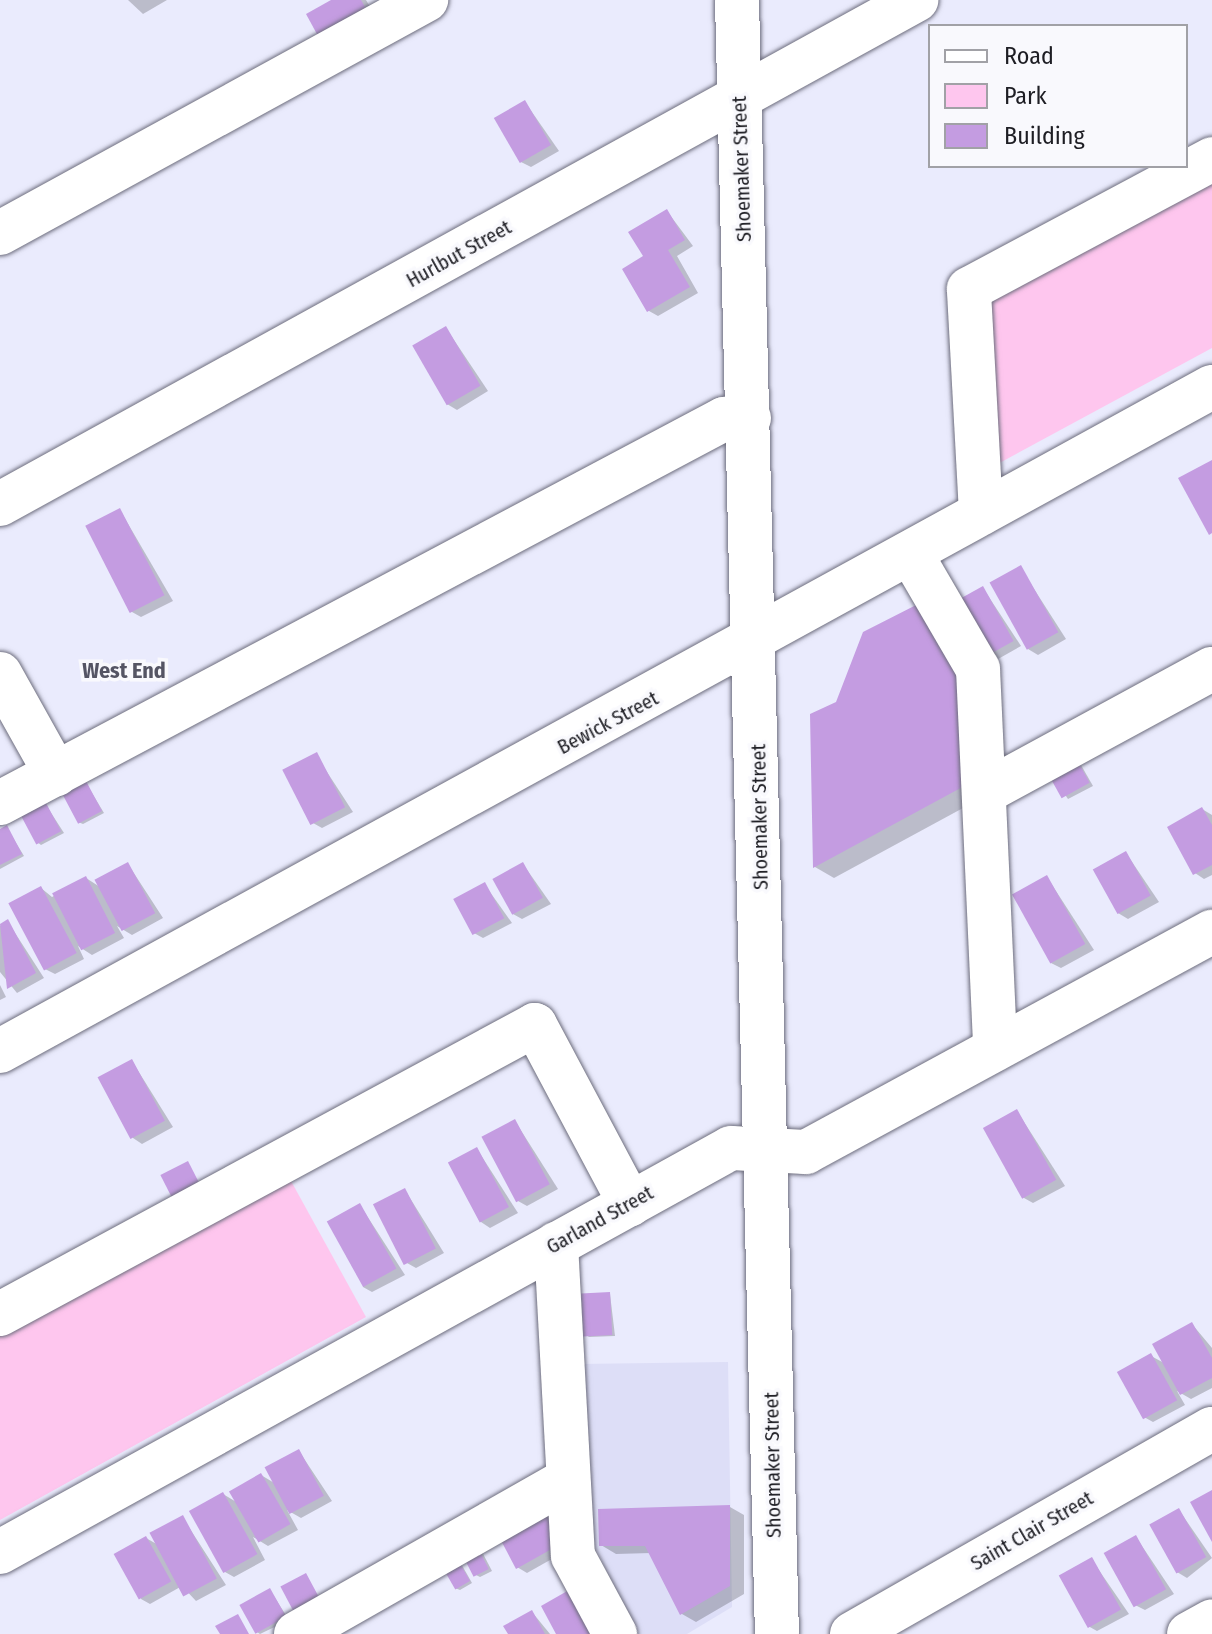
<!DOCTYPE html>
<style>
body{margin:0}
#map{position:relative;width:1212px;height:1634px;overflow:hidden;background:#eaebfd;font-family:"Fira Sans Condensed",sans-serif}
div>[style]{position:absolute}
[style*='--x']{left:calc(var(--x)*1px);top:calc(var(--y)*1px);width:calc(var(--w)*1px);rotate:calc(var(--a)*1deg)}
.built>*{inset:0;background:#dddef7}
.green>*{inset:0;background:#fec6ee}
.shadow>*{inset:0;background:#0003}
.building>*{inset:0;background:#c49ce1;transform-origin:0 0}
.roads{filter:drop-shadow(0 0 2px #6d6d7d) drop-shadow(0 0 2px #6d6d7d)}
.minor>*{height:44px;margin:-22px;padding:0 22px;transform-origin:22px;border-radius:22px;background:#fff}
span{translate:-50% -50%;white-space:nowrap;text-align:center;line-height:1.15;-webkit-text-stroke:7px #f9f9fd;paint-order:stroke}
.street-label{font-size:20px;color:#1e1e24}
.neighbourhood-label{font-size:22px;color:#555564;font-weight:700}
.legend{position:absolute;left:928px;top:24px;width:260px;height:144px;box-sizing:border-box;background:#f9f9fd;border:2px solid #a1a1a6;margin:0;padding:10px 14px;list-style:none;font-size:24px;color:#1e1e24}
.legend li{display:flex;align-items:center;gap:16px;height:40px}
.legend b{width:40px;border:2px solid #a1a1a6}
</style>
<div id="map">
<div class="built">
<i style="clip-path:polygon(728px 1362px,732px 1607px,687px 1634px,636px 1634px,578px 1510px,578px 1364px)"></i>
</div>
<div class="green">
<i style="clip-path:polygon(1212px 180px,1212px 348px,992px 467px,985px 303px)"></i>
<i style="clip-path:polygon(291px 1181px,366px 1317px,0 1520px,0 1336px)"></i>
</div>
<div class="shadow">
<i style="clip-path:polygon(128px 0,167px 0,143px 14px)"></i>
<i style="clip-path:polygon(335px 0,366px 0,381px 25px)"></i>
<i style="clip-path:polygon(525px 102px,559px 151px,531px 167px,521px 162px)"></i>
<i style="clip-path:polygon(667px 211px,693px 246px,677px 256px,698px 293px,658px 316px,649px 311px,646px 257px)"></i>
<i style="clip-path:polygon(446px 328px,488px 391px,457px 410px,447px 404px)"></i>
<i style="clip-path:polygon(120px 510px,173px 601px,141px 617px,132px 612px)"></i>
<i style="clip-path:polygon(1020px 567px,1066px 639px,1038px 655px,1028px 649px)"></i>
<i style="clip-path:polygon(983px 588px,1021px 646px,991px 663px)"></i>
<i style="clip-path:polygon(837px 703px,987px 795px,834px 878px,815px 867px,812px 716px)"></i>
<i style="clip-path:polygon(316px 755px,353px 812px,322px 828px,313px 823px)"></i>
<i style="clip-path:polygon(1081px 765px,1093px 786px,1068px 799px,1052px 776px)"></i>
<i style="clip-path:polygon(86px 783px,104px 813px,83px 824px,78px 822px)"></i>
<i style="clip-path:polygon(46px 805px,64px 833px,41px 845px,37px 842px)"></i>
<i style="clip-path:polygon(1202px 809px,1212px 815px,1212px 875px,1204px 879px,1195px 873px)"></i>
<i style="clip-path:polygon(7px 828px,24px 856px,0 869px,0 831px)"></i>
<i style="clip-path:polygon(1126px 853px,1159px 902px,1128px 919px,1118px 913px)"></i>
<i style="clip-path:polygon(128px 864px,163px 918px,132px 935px,117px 926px,124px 938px,92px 955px,78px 946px,84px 959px,55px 974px,45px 969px,41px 888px,52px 897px,86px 878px,100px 887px)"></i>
<i style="clip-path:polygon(523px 864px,551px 904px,522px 919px,513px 914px)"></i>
<i style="clip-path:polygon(1047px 877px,1094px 950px,1061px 968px,1051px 963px)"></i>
<i style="clip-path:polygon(485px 885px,512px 923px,483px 938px,474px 933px)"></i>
<i style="clip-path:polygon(8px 922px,44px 978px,17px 993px,0 972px,0 926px)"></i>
<i style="clip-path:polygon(0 985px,6px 997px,0 1000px)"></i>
<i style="clip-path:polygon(132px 1061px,173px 1127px,142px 1144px,133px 1138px)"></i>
<i style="clip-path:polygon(1017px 1111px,1065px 1186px,1033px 1203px,1024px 1198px)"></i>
<i style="clip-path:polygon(515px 1121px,558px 1189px,527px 1206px,518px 1201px)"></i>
<i style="clip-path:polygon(477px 1149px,518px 1213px,490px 1228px,481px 1222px)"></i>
<i style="clip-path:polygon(405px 1190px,444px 1253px,416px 1268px,407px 1263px)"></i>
<i style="clip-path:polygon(360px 1205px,405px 1275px,372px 1292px,363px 1287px)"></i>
<i style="clip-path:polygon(610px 1294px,615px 1336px,589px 1337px,585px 1334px)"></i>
<i style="clip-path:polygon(1192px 1324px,1212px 1348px,1212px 1388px,1191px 1399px,1177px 1391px,1185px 1405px,1153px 1422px,1144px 1417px,1151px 1356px,1166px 1364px)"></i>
<i style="clip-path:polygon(299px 1451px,332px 1501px,301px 1518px,287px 1510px,298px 1530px,268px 1546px,253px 1537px,265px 1560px,234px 1577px,225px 1572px,223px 1494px,238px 1503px,261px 1475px,276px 1484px)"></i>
<i style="clip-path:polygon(553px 1500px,566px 1551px,527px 1573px,517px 1567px)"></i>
<i style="clip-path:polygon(730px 1507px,744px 1515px,744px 1594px,696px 1622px,682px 1614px,651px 1553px,616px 1554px,601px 1545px)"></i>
<i style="clip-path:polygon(1179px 1510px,1212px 1558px,1187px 1578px,1177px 1572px)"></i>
<i style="clip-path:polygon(183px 1518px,226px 1585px,196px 1601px,182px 1586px,150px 1604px,141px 1599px,146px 1538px,160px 1546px)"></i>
<i style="clip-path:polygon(1136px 1537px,1174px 1594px,1145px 1610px,1135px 1605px)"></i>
<i style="clip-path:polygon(480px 1548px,492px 1571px,480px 1577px,476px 1575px)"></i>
<i style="clip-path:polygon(459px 1560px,472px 1583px,460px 1590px,455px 1588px)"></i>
<i style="clip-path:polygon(1092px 1560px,1129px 1614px,1097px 1631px,1088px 1626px)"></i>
<i style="clip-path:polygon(270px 1590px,289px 1620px,260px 1634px,257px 1632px)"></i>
<i style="clip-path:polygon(532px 1612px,550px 1634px,510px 1634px)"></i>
</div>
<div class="building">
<i style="clip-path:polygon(331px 0,361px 0,372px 19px,324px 47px,306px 14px)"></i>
<i style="left:525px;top:100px;width:52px;height:36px;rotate:60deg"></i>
<i style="clip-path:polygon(667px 209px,685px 240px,668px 250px,690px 287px,647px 312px,622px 269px,643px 256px,628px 232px)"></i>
<i style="left:446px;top:326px;width:69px;height:39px;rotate:60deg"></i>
<i style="clip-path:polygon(1212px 460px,1212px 533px,1209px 535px,1178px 478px)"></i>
<i style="left:120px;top:508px;width:98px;height:39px;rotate:63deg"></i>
<i style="left:1021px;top:565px;width:77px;height:36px;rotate:61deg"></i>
<i style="left:983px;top:586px;width:63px;height:38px;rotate:61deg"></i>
<i style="clip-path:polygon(924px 601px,964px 674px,968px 784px,813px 868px,810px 714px,836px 702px,863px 632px)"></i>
<i style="left:317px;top:752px;width:62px;height:39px;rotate:63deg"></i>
<i style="left:1077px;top:760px;width:26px;height:32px;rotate:61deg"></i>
<i style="left:86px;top:781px;width:34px;height:27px;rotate:62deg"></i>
<i style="left:46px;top:803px;width:32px;height:28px;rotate:62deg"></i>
<i style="clip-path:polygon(1202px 807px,1212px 825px,1212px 865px,1193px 875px,1167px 827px)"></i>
<i style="clip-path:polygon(7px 825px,22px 854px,0 865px,0 829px)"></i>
<i style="left:1126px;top:851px;width:51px;height:38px;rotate:61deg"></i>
<i style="left:128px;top:862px;width:58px;height:38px;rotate:62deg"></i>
<i style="left:523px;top:862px;width:41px;height:35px;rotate:61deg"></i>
<i style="left:1047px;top:875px;width:79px;height:40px;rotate:61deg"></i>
<i style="left:86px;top:876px;width:64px;height:38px;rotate:63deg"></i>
<i style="left:485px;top:882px;width:41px;height:36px;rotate:62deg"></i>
<i style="left:41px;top:886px;width:76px;height:37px;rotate:62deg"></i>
<i style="clip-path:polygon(8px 919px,36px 973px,7px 989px,0 924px)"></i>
<i style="left:132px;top:1059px;width:70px;height:39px;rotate:62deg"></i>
<i style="left:1017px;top:1109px;width:81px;height:39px;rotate:61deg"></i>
<i style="left:515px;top:1119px;width:74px;height:38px;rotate:62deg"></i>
<i style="left:477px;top:1147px;width:68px;height:33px;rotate:62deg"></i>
<i style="left:188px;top:1161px;width:30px;height:31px;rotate:63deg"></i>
<i style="left:405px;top:1188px;width:68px;height:36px;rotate:63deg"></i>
<i style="left:360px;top:1203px;width:75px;height:38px;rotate:61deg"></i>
<i style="left:610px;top:1292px;width:43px;height:29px;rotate:87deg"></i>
<i style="clip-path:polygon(1192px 1322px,1212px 1358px,1212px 1378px,1180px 1395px,1152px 1344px)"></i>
<i style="left:1151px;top:1353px;width:54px;height:39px;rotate:61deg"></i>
<i style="left:299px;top:1449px;width:53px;height:39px;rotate:62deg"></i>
<i style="left:261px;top:1473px;width:59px;height:37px;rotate:60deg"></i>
<i style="clip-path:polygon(1212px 1490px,1212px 1542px,1190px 1502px)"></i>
<i style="left:223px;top:1492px;width:71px;height:39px;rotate:61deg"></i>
<i style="clip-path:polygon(553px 1498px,557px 1546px,516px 1569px,496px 1531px)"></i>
<i style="clip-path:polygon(730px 1505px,730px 1586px,680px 1615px,645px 1546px,599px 1546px,598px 1509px)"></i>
<i style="left:1179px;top:1508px;width:56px;height:34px;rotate:61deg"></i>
<i style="left:183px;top:1515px;width:72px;height:38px;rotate:62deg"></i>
<i style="left:1136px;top:1535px;width:62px;height:37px;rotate:61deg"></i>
<i style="left:146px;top:1536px;width:52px;height:37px;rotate:61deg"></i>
<i style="left:476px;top:1544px;width:28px;height:17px;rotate:63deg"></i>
<i style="left:455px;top:1555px;width:30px;height:17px;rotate:60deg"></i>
<i style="left:1092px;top:1557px;width:60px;height:38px;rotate:61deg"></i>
<i style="left:306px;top:1573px;width:27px;height:29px;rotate:62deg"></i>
<i style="left:270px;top:1588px;width:33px;height:35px;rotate:61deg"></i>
<i style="clip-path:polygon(569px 1590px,593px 1634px,556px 1634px,541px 1606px)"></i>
<i style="clip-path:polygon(532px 1610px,545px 1634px,508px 1634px,503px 1626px)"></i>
<i style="clip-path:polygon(238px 1614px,249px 1634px,220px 1634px,215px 1626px)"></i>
</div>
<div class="roads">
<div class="minor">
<i style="--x:737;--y:0;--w:1634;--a:88.6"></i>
<i style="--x:0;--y:233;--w:486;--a:-28.7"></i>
<i style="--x:0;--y:504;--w:1046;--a:-28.82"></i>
<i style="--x:981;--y:513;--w:224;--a:-93.1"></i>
<i style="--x:969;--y:289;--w:276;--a:-28.1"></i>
<i style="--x:911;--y:554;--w:133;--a:59.8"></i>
<i style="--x:978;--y:669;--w:380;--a:87.4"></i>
<i style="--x:0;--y:674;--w:115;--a:60.8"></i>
<i style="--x:985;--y:792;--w:258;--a:-28.5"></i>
<i style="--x:0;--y:803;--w:820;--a:-27.94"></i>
<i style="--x:724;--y:419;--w:25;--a:-2"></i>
<i style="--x:0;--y:1051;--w:1382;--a:-28.72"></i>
<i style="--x:556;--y:1244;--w:312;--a:86.9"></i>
<i style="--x:573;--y:1556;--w:89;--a:61.7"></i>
<i style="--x:0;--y:1314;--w:608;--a:-28.38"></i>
<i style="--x:535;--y:1025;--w:203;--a:62"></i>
<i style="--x:0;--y:1552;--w:835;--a:-28.93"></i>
<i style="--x:731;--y:1148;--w:75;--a:3.1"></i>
<i style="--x:806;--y:1152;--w:462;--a:-28.5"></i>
<i style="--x:296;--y:1634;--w:312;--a:-29.6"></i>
<i style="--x:852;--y:1634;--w:414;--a:-29.7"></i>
<i style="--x:1189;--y:1634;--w:26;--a:-29"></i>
</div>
</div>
<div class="street-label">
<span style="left:742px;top:169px;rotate:-92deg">Shoemaker Street</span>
<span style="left:459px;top:254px;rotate:-29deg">Hurlbut Street</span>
<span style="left:608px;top:723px;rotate:-28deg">Bewick Street</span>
<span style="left:760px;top:817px;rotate:-91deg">Shoemaker Street</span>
<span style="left:600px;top:1220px;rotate:-29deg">Garland Street</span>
<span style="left:773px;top:1465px;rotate:-91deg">Shoemaker Street</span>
<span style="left:1032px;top:1531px;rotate:-30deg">Saint Clair Street</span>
</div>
<div class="neighbourhood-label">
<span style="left:124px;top:671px">West End</span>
</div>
<ul class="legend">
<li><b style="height:10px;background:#fff"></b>Road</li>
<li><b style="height:22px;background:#fec6ee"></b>Park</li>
<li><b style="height:22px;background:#c49ce1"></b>Building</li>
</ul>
</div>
